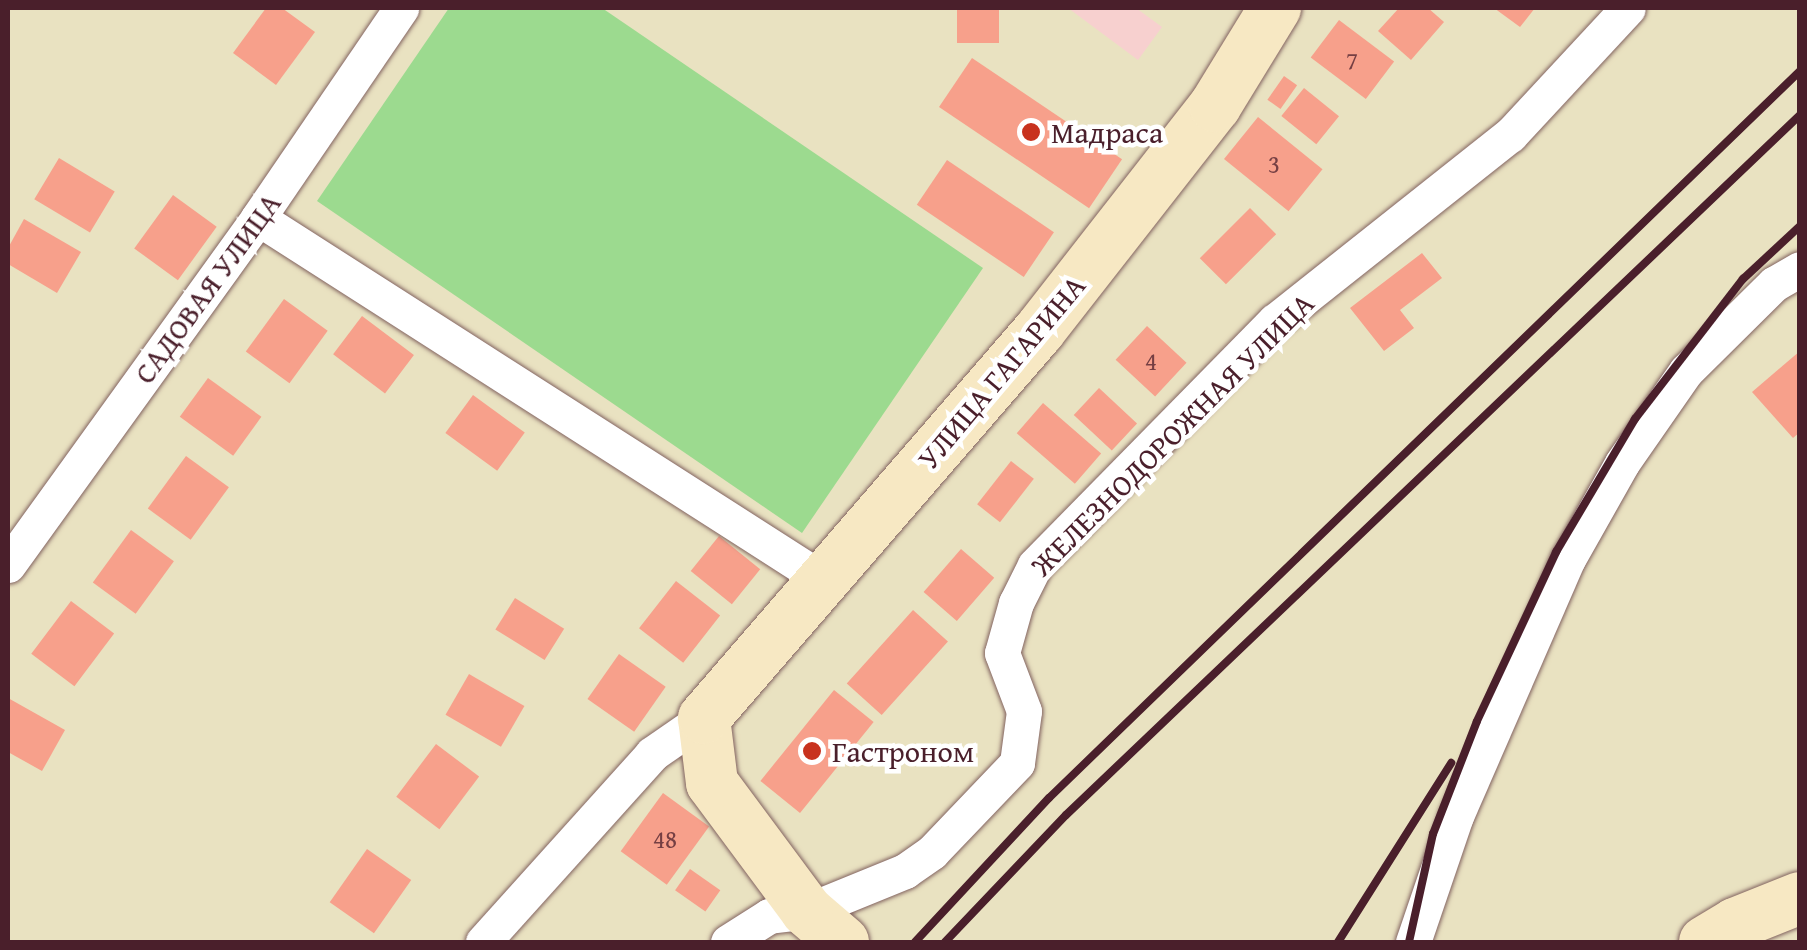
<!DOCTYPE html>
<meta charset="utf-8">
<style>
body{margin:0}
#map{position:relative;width:1807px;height:950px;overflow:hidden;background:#e9e2c1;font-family:"Gentium Book Plus",serif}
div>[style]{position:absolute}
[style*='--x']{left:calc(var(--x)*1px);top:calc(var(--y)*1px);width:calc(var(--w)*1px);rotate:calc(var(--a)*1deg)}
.built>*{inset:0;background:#f7d0cf}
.green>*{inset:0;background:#9cda8f}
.building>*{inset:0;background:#f7a08b;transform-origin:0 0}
.roads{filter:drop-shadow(0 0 2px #826360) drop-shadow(0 0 2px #826360)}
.street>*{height:35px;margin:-17.5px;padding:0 17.5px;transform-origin:17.5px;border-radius:17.5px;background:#fff}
.secondary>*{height:52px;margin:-26px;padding:0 26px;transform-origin:26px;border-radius:26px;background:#f7e8c3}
.rail>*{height:8px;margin:-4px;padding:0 4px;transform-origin:4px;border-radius:4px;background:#4a1f2b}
.dots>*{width:28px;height:28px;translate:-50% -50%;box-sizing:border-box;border:5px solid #fff;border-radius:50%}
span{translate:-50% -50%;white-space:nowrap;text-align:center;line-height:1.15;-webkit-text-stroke:9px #fff;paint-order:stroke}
.number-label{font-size:25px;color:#753f43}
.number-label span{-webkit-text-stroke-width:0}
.poi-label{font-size:30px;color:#4a1f2b}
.left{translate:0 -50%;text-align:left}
.street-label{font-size:30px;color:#4a1f2b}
.frame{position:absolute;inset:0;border:10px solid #4a1f2b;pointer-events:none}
</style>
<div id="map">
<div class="built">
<i style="clip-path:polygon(1068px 8px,1136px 8px,1162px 27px,1138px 60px)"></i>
</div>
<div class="green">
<i style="clip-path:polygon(449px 8px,602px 8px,983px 268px,802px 533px,317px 201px)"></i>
</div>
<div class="building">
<i style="clip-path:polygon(266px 8px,282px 8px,315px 32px,276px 85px,233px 53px)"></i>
<i style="left:957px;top:8px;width:42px;height:35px"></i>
<i style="clip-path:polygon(1399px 8px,1428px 8px,1444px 22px,1411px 60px,1378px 31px)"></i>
<i style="clip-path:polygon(1494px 8px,1535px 8px,1520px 27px)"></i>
<i style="left:1339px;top:20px;width:69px;height:47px;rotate:37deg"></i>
<i style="left:972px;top:58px;width:181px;height:59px;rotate:34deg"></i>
<i style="left:1284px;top:76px;width:16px;height:29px;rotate:35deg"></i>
<i style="left:1304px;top:88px;width:45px;height:36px;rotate:39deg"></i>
<i style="left:1258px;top:117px;width:83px;height:54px;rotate:39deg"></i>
<i style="left:59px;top:158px;width:65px;height:48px;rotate:31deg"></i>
<i style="left:947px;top:160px;width:129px;height:54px;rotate:34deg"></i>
<i style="left:173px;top:195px;width:54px;height:66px;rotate:36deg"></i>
<i style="left:1250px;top:208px;width:37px;height:71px;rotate:45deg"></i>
<i style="clip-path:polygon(24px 219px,81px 252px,57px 293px,8px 264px,8px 248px)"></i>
<i style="clip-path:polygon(1422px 253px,1442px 278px,1400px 310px,1414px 328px,1384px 351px,1350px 308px)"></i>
<i style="left:284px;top:299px;width:54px;height:65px;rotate:36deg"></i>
<i style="left:362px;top:316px;width:65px;height:48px;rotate:37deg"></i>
<i style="left:1147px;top:326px;width:54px;height:46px;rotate:43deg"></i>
<i style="clip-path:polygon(1800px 351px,1800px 432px,1793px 438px,1752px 392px)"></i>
<i style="left:208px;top:378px;width:66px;height:48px;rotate:36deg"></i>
<i style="left:1099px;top:388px;width:52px;height:37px;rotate:43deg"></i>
<i style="left:473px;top:395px;width:64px;height:47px;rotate:36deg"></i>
<i style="left:1043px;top:403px;width:77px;height:40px;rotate:41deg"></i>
<i style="left:186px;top:456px;width:53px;height:65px;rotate:36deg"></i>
<i style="left:1011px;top:461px;width:29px;height:55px;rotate:38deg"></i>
<i style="left:131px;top:530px;width:53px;height:65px;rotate:36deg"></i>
<i style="left:719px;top:536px;width:53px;height:45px;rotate:39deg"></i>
<i style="left:961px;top:549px;width:44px;height:57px;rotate:41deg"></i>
<i style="left:676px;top:581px;width:56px;height:60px;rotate:38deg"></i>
<i style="left:515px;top:598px;width:58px;height:37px;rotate:32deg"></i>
<i style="left:71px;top:601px;width:54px;height:66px;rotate:37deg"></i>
<i style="left:913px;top:610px;width:47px;height:99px;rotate:42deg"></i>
<i style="left:619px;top:654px;width:57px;height:55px;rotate:35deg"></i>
<i style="left:469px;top:674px;width:64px;height:47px;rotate:30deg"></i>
<i style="left:834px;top:690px;width:51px;height:117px;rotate:39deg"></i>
<i style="clip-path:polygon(8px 698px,65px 730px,42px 771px,8px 752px)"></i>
<i style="left:436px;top:744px;width:54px;height:66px;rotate:37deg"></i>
<i style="left:663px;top:793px;width:57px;height:72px;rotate:36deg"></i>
<i style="left:367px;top:849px;width:54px;height:65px;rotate:35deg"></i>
<i style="left:690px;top:869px;width:37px;height:26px;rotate:35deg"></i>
</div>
<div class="roads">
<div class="street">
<i style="--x:258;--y:218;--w:670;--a:32.62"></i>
<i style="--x:8;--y:565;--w:428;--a:-54.2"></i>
<i style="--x:258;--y:218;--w:254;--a:-55.7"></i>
<i style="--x:483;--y:942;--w:253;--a:-48"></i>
<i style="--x:652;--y:754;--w:63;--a:-34.7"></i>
<i style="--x:728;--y:942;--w:49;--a:-32.4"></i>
<i style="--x:769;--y:916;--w:38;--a:-7"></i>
<i style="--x:807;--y:911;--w:106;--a:-22.2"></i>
<i style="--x:905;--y:871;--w:33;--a:-35"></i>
<i style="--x:932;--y:852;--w:123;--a:-46.3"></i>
<i style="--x:1017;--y:763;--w:52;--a:-82.3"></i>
<i style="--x:1024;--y:711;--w:62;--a:-110.8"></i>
<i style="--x:1002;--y:653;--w:52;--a:-74.4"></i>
<i style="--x:1016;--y:603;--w:42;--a:-63.4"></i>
<i style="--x:1035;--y:565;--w:342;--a:-45.5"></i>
<i style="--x:1275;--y:321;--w:300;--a:-38.4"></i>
<i style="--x:1510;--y:135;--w:173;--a:-47.1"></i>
<i style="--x:1413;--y:942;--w:133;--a:-71.2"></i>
<i style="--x:1456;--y:816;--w:280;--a:-66.5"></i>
<i style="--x:1568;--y:559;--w:110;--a:-60.6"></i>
<i style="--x:1622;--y:463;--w:112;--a:-55.2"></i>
<i style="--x:1686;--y:371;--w:124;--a:-44.7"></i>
<i style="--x:1774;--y:284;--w:30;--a:-30"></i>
</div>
<div class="secondary">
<i style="--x:843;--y:942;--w:48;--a:-139.3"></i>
<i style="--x:807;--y:911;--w:159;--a:-126.6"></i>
<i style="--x:712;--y:783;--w:65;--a:-97"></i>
<i style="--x:704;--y:718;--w:512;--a:-49.12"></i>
<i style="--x:1039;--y:331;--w:286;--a:-52"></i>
<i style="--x:1215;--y:106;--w:115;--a:-58.5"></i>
<i style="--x:1705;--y:942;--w:35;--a:-31"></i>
<i style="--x:1735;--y:924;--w:70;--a:-21.8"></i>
</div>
</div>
<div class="rail">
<i style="--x:915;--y:942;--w:197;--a:-47.1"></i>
<i style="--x:1049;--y:798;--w:1045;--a:-44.07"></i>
<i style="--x:945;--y:942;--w:175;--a:-46.4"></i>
<i style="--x:1066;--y:815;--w:1014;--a:-43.64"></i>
<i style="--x:1338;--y:942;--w:212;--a:-57.7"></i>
<i style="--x:1409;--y:942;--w:111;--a:-77.5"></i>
<i style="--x:1433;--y:834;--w:121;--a:-68.7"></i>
<i style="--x:1477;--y:721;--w:187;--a:-64.9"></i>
<i style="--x:1556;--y:552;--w:155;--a:-59.3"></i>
<i style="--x:1635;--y:419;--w:177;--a:-52.4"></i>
<i style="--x:1743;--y:279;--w:78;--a:-42.9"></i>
</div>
<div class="dots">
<i style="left:1031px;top:132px;background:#c8321e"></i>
<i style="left:812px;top:751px;background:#c8321e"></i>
</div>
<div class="number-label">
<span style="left:1352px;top:60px">7</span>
<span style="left:1274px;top:164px">3</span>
<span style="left:1151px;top:361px">4</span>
<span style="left:665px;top:839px">48</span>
</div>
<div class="poi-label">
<span class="left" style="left:1051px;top:132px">Мадраса</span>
<span class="left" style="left:832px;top:751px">Гастроном</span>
</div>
<div class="street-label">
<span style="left:207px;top:288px;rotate:-54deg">САДОВАЯ УЛИЦА</span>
<span style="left:1001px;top:372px;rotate:-50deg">УЛИЦА ГАГАРИНА</span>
<span style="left:1172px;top:434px;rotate:-45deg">ЖЕЛЕЗНОДОРОЖНАЯ УЛИЦА</span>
</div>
<div class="frame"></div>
</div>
